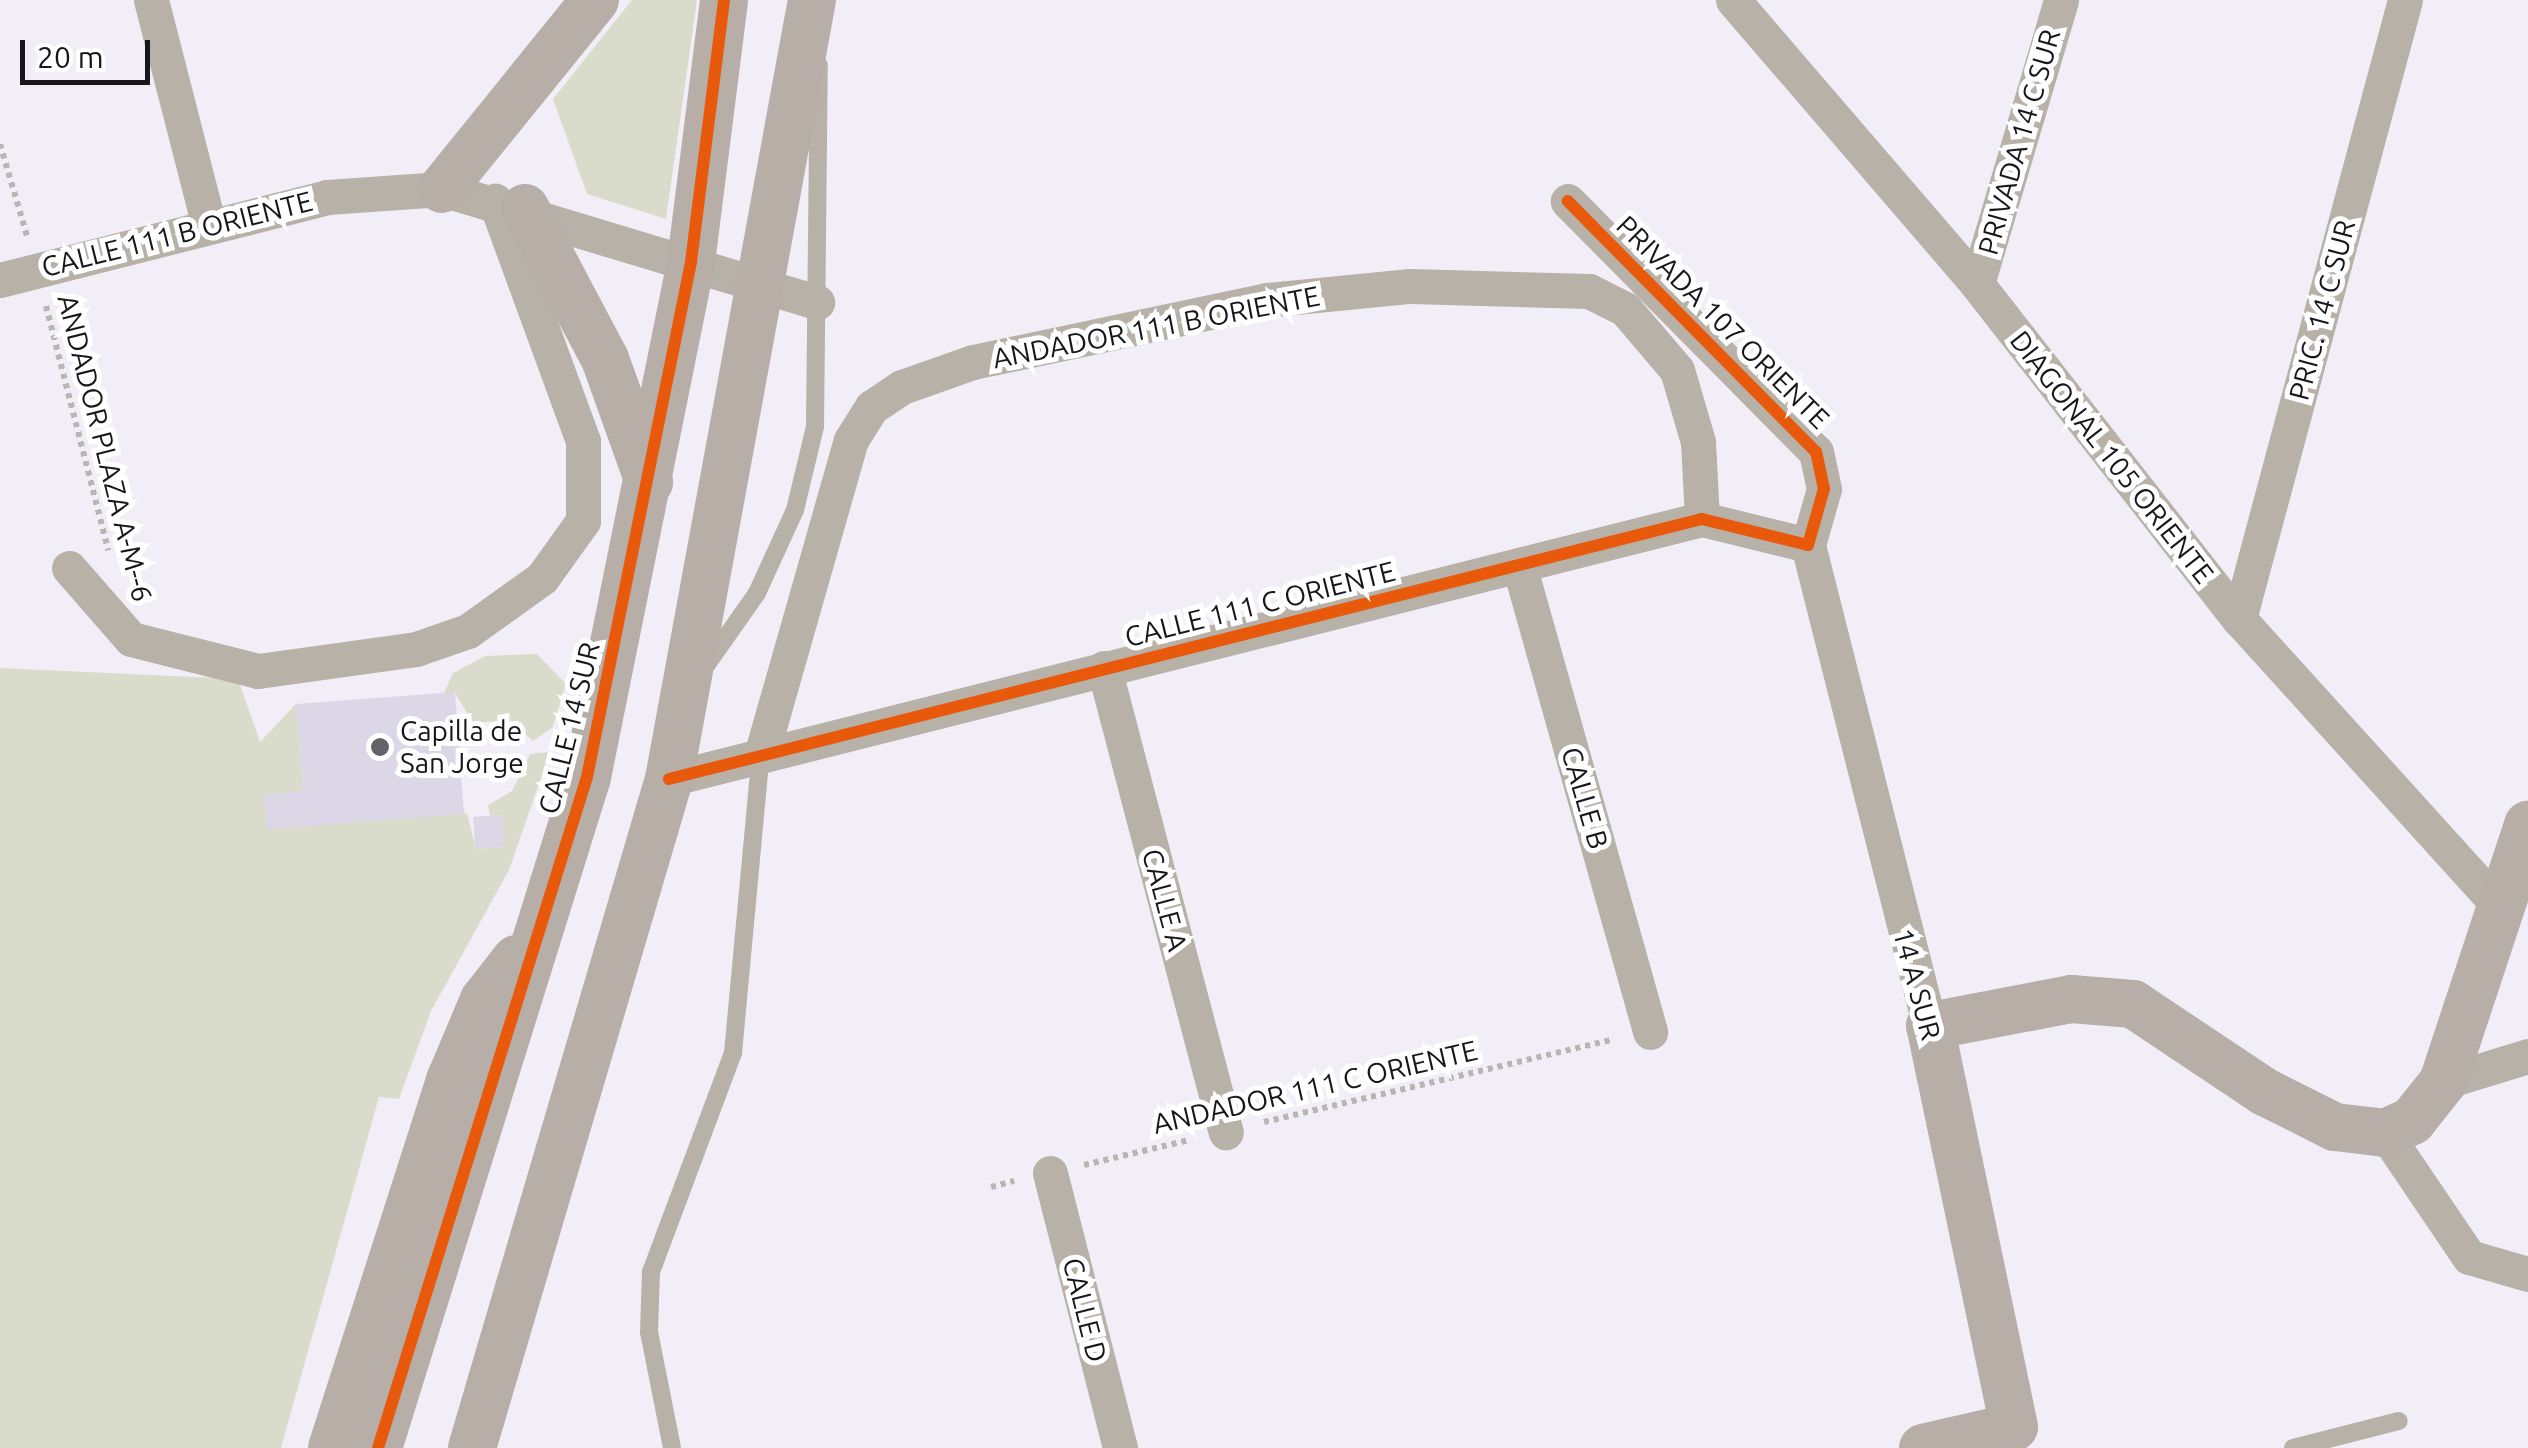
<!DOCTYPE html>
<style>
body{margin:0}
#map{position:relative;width:2528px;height:1448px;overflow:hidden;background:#f1eef8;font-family:Ubuntu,sans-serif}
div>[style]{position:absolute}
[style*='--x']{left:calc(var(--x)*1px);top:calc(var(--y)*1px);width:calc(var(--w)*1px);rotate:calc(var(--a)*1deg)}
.green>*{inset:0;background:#dadccb}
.building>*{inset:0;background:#dbd7e6;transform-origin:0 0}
.path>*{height:6px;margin-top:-3px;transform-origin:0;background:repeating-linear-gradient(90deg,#bab4b3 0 5px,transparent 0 10px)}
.lane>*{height:18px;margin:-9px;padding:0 9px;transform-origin:9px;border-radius:9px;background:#b8b1a8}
.street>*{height:35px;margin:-17.5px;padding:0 17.5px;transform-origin:17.5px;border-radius:17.5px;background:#b8b1a8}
.secondary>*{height:48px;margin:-24px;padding:0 24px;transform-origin:24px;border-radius:24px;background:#b6aea7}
.cycleway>*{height:12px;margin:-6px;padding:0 6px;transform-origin:6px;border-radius:6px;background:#e8590c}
.dots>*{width:28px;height:28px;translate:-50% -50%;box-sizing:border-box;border:5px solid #fff;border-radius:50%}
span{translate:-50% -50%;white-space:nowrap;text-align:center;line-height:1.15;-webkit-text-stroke:10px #fff;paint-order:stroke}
.street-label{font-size:28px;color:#17161b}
.poi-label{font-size:28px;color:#17161b}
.left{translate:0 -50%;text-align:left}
.scale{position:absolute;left:20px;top:40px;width:130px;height:45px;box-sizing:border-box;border:5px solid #17161b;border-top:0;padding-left:12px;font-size:30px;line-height:35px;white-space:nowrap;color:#17161b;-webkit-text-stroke:8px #fff;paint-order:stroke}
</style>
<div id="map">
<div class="green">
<i style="clip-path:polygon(632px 0,697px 0,666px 219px,587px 194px,553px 99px)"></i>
<i style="clip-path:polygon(537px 654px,566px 684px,553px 727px,533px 741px,509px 720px,473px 723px,455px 693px,444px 693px,453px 673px,485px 656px)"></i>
<i style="clip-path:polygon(0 668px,238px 679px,260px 742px,296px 704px,303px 791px,277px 794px,289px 827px,467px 813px,476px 849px,504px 847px,502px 815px,490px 816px,488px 805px,512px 791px,530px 754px,550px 752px,509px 870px,431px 1011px,399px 1099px,379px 1097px,281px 1448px,0 1448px)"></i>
</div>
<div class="building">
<i style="clip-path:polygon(455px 692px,464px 814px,267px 829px,263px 795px,303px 791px,296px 704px)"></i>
<i style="left:502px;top:815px;width:32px;height:29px;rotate:86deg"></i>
</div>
<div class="path">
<i style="--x:0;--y:144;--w:96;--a:73.6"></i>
<i style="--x:46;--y:306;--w:252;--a:75.7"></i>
<i style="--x:1264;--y:1122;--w:358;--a:-13.3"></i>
<i style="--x:1084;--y:1165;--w:108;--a:-13.4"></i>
<i style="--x:991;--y:1187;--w:24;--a:-15"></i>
</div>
<div class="lane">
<i style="--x:705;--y:667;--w:90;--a:-54.9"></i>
<i style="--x:757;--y:593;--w:91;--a:-65.4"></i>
<i style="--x:795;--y:510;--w:85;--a:-76.5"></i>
<i style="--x:815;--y:427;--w:362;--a:-89.4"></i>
<i style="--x:672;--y:1448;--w:118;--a:-101.2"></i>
<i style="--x:649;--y:1332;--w:60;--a:-88.1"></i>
<i style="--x:651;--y:1272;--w:234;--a:-69.5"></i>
<i style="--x:733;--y:1053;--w:301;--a:-84.7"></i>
<i style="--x:2293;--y:1448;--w:109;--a:-14.3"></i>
</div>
<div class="street">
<i style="--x:151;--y:0;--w:229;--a:75.6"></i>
<i style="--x:1733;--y:0;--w:374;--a:49.3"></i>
<i style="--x:1977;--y:284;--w:425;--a:52"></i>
<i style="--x:2239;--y:619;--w:389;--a:47.8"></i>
<i style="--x:0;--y:280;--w:337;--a:-14.2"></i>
<i style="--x:327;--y:197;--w:115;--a:-4"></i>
<i style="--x:442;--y:189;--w:392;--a:16.8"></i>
<i style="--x:1977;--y:284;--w:296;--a:-73.5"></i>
<i style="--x:1808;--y:545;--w:496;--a:75.8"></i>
<i style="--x:1519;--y:565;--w:485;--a:74.3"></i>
<i style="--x:69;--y:568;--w:94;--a:48.9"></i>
<i style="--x:131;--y:639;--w:131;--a:14.1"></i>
<i style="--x:258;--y:671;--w:160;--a:-7.9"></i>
<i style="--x:416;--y:649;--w:55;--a:-19.1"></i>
<i style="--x:468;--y:631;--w:91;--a:-35.6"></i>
<i style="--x:542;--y:578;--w:70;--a:-54.3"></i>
<i style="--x:583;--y:521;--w:80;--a:-90"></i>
<i style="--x:583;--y:441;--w:256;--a:-110.1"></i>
<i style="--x:2239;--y:619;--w:641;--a:-74.99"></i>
<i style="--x:1104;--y:668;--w:480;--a:75.3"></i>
<i style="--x:762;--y:752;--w:324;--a:-74.1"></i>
<i style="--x:851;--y:440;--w:39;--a:-58"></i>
<i style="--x:872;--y:407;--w:36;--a:-34"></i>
<i style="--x:902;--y:387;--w:75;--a:-19.4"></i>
<i style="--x:973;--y:362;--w:300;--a:-11.9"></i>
<i style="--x:1267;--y:300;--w:144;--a:-5.6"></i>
<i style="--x:1410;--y:286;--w:179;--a:1.6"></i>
<i style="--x:1589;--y:291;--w:40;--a:26.6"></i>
<i style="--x:1625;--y:309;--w:80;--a:49.6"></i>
<i style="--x:1677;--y:370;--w:75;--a:73.7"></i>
<i style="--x:1698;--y:442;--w:77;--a:87"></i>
<i style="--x:669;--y:779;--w:1065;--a:-14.13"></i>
<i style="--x:1702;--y:519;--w:109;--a:13.8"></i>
<i style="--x:1808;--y:545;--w:58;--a:-74.1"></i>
<i style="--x:1824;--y:489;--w:38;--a:-102"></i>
<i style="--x:1816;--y:452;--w:353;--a:-134.7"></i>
<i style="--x:2443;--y:1082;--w:89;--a:-17"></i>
<i style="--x:2385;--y:1133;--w:150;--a:55.9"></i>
<i style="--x:2469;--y:1257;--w:61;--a:16.1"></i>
<i style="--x:1050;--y:1173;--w:284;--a:75.7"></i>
</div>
<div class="secondary">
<i style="--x:442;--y:189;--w:243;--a:-51"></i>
<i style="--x:525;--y:208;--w:171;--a:62.1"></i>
<i style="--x:605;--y:359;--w:131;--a:70.3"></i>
<i style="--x:332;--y:1448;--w:389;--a:-72.2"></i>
<i style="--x:451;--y:1078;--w:85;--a:-67.1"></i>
<i style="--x:484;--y:1000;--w:52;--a:-52"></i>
<i style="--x:378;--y:1448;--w:703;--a:-72.7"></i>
<i style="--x:587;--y:777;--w:525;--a:-78.58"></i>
<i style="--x:691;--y:262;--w:264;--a:-82.8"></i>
<i style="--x:472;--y:1448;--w:697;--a:-73.59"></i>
<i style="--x:669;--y:779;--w:792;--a:-79.6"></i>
<i style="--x:1923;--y:1448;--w:93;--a:-13"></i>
<i style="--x:2014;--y:1427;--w:410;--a:-101.8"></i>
<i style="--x:1930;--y:1026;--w:144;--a:-10.8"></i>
<i style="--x:2071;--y:999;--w:62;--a:4.6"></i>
<i style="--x:2133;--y:1004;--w:159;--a:33.7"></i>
<i style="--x:2265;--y:1092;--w:78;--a:26.6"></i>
<i style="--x:2335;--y:1127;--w:50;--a:6.8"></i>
<i style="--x:2385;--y:1133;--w:30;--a:-24"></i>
<i style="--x:2412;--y:1121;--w:50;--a:-51.5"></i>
<i style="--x:2443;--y:1082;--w:271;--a:-71.7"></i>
</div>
<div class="cycleway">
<i style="--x:669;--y:779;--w:1065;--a:-14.13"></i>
<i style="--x:1702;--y:519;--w:109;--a:13.8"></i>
<i style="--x:1808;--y:545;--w:58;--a:-74.1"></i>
<i style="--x:1824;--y:489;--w:38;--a:-102"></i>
<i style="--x:1816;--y:452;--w:353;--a:-134.7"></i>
<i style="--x:378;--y:1448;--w:703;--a:-72.7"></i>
<i style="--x:587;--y:777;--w:525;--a:-78.58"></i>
<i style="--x:691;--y:262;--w:264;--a:-82.8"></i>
</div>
<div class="dots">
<i style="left:380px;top:747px;background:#636268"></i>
</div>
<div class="street-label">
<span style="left:2019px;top:142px;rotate:-74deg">PRIVADA 14 C SUR</span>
<span style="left:177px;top:234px;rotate:-14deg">CALLE 111 B ORIENTE</span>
<span style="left:2322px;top:310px;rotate:-75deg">PRIC. 14 C SUR</span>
<span style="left:1723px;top:322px;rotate:45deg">PRIVADA 107 ORIENTE</span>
<span style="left:1156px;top:327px;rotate:-11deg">ANDADOR 111 B ORIENTE</span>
<span style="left:105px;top:448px;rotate:76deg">ANDADOR PLAZA A-M--6</span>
<span style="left:2112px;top:457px;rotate:52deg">DIAGONAL 105 ORIENTE</span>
<span style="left:1260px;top:604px;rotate:-14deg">CALLE 111 C ORIENTE</span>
<span style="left:569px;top:728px;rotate:-76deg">CALLE 14 SUR</span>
<span style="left:1585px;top:798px;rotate:74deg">CALLE B</span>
<span style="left:1165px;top:900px;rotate:75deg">CALLE A</span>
<span style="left:1917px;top:984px;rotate:75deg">14 A SUR</span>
<span style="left:1315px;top:1087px;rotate:-13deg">ANDADOR 111 C ORIENTE</span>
<span style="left:1085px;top:1310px;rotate:76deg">CALLE D</span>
</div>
<div class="poi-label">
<span class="left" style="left:400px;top:747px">Capilla de<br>San Jorge</span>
</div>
<div class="scale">20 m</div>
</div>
